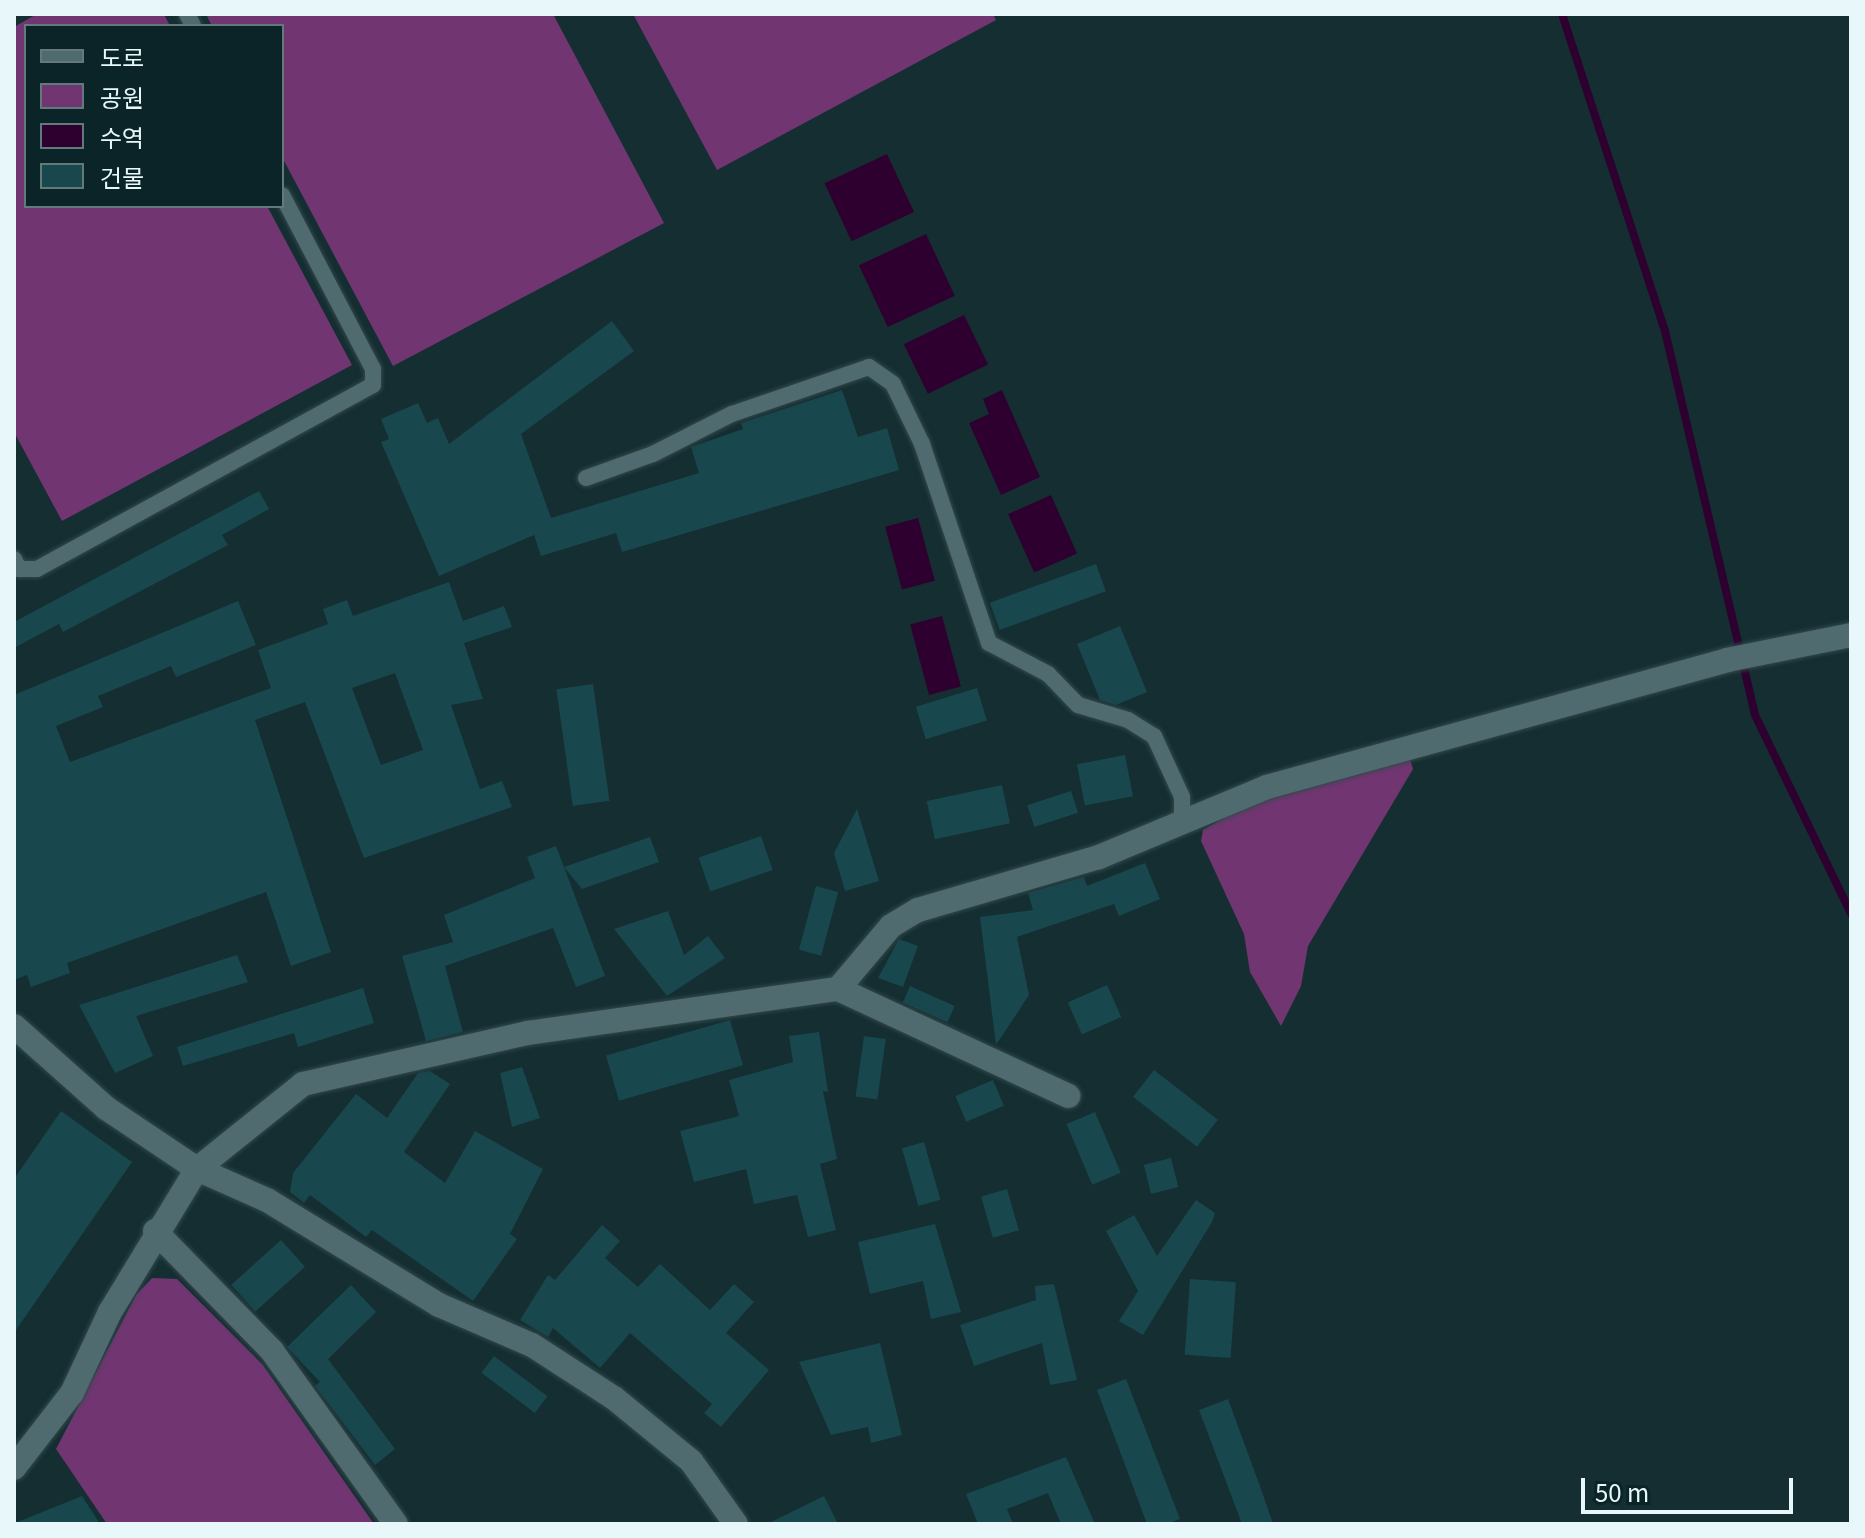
<!DOCTYPE html>
<meta charset="utf-8">
<style>
body{margin:0}
#map{position:relative;width:1865px;height:1538px;overflow:hidden;background:#142e32;font-family:Georgia,"Noto Sans KR",serif}
div>[style]{position:absolute}
[style*='--x']{left:calc(var(--x)*1px);top:calc(var(--y)*1px);width:calc(var(--w)*1px);rotate:calc(var(--a)*1deg)}
.green>*{inset:0;background:#713672}
.water>*{inset:0;background:#2e002f;transform-origin:0 0}
.stream>*{height:8px;margin:-4px;padding:0 4px;transform-origin:4px;border-radius:4px;background:#2e002f}
.building>*{inset:0;background:#18474d;transform-origin:0 0}
.roads{filter:drop-shadow(0 0 2px #33484a) drop-shadow(0 0 2px #33484a)}
.lane>*{height:16px;margin:-8px;padding:0 8px;transform-origin:8px;border-radius:8px;background:#506b6f}
.street>*{height:24px;margin:-12px;padding:0 12px;transform-origin:12px;border-radius:12px;background:#506b6f}
span{translate:-50% -50%;white-space:nowrap;text-align:center;line-height:1.15;-webkit-text-stroke:6px #0a2428;paint-order:stroke}
.frame{position:absolute;inset:0;border:16px solid #e8f8fa;pointer-events:none}
.legend{position:absolute;left:24px;top:24px;width:260px;height:184px;box-sizing:border-box;background:#0a2428;border:2px solid #63797c;margin:0;padding:10px 14px;list-style:none;font-size:24px;color:#e8f8fa}
.legend li{display:flex;align-items:center;gap:16px;height:40px}
.legend b{width:40px;border:2px solid #63797c}
.scale{position:absolute;left:1581px;top:1478px;width:212px;height:36px;box-sizing:border-box;border:4px solid #e8f8fa;border-top:0;padding-left:10px;font-size:24px;line-height:28px;white-space:nowrap;color:#e8f8fa;-webkit-text-stroke:6px #0a2428;paint-order:stroke}
</style>
<div id="map">
<div class="green">
<i style="clip-path:polygon(37px 14px,164px 14px,170px 26px,26px 26px,26px 206px,267px 206px,352px 365px,62px 521px,14px 432px,14px 27px)"></i>
<i style="clip-path:polygon(206px 14px,553px 14px,664px 223px,393px 366px,282px 157px,282px 26px,212px 26px)"></i>
<i style="clip-path:polygon(633px 14px,993px 14px,996px 20px,717px 170px)"></i>
<i style="clip-path:polygon(1409px 756px,1413px 769px,1308px 946px,1301px 986px,1281px 1026px,1250px 972px,1244px 934px,1201px 841px,1203px 830px,1273px 790px)"></i>
<i style="clip-path:polygon(152px 1278px,177px 1279px,263px 1365px,374px 1524px,107px 1524px,56px 1449px,136px 1295px)"></i>
</div>
<div class="water">
<i style="left:887px;top:154px;width:64px;height:69px;rotate:65deg"></i>
<i style="left:926px;top:234px;width:68px;height:74px;rotate:65deg"></i>
<i style="left:964px;top:315px;width:55px;height:67px;rotate:64deg"></i>
<i style="clip-path:polygon(1002px 390px,1040px 477px,1001px 495px,969px 423px,989px 414px,983px 399px)"></i>
<i style="left:1051px;top:495px;width:64px;height:47px;rotate:66deg"></i>
<i style="left:918px;top:518px;width:65px;height:34px;rotate:75deg"></i>
<i style="left:942px;top:616px;width:73px;height:33px;rotate:75deg"></i>
</div>
<div class="stream">
<i style="--x:1562;--y:14;--w:333;--a:72"></i>
<i style="--x:1665;--y:331;--w:394;--a:76.8"></i>
<i style="--x:1755;--y:715;--w:221;--a:64.2"></i>
</div>
<div class="building">
<i style="clip-path:polygon(612px 321px,634px 351px,521px 434px,551px 518px,699px 473px,691px 447px,743px 429px,741px 423px,842px 390px,858px 437px,887px 428px,899px 470px,622px 552px,616px 533px,541px 556px,534px 535px,439px 576px,381px 442px,389px 439px,381px 419px,418px 403px,427px 423px,438px 418px,449px 444px)"></i>
<i style="clip-path:polygon(259px 491px,269px 509px,222px 535px,228px 545px,63px 632px,59px 624px,14px 648px,14px 622px)"></i>
<i style="left:1096px;top:564px;width:29px;height:113px;rotate:70deg"></i>
<i style="clip-path:polygon(evenodd,449px 582px,463px 621px,504px 606px,512px 627px,464px 643px,483px 699px,451px 705px,480px 789px,502px 781px,512px 807px,364px 858px,305px 702px,255px 720px,331px 952px,291px 966px,266px 892px,67px 963px,70px 973px,31px 987px,27px 975px,14px 980px,14px 695px,238px 601px,256px 645px,176px 677px,171px 666px,98px 696px,103px 707px,56px 726px,70px 762px,271px 688px,258px 650px,328px 624px,323px 609px,347px 600px,353px 616px,449px 582px,395px 673px,423px 750px,381px 765px,352px 688px,395px 673px)"></i>
<i style="clip-path:polygon(1120px 626px,1147px 692px,1116px 705px,1100px 700px,1077px 644px)"></i>
<i style="left:593px;top:684px;width:118px;height:37px;rotate:82deg"></i>
<i style="left:977px;top:688px;width:34px;height:64px;rotate:73deg"></i>
<i style="left:1125px;top:755px;width:42px;height:49px;rotate:79deg"></i>
<i style="left:1002px;top:785px;width:39px;height:77px;rotate:78deg"></i>
<i style="left:1071px;top:791px;width:23px;height:46px;rotate:72deg"></i>
<i style="clip-path:polygon(857px 809px,879px 881px,845px 891px,834px 853px)"></i>
<i style="left:761px;top:836px;width:36px;height:66px;rotate:71deg"></i>
<i style="clip-path:polygon(650px 837px,659px 862px,582px 889px,564px 867px,605px 976px,576px 987px,553px 928px,445px 966px,463px 1032px,426px 1041px,402px 956px,453px 942px,444px 915px,535px 878px,527px 857px,556px 846px,564px 867px)"></i>
<i style="clip-path:polygon(1145px 863px,1160px 899px,1119px 916px,1114px 904px,1017px 937px,1029px 995px,996px 1045px,980px 917px,1033px 910px,1028px 893px,1084px 877px,1087px 886px)"></i>
<i style="left:816px;top:886px;width:23px;height:66px;rotate:15deg"></i>
<i style="clip-path:polygon(668px 911px,684px 955px,708px 936px,725px 958px,667px 996px,614px 929px)"></i>
<i style="clip-path:polygon(899px 939px,918px 946px,903px 987px,878px 978px)"></i>
<i style="clip-path:polygon(237px 955px,248px 982px,136px 1016px,153px 1056px,115px 1073px,79px 1005px)"></i>
<i style="left:1107px;top:985px;width:35px;height:43px;rotate:66deg"></i>
<i style="left:910px;top:986px;width:49px;height:18px;rotate:24deg"></i>
<i style="clip-path:polygon(363px 988px,374px 1023px,298px 1047px,294px 1033px,183px 1066px,177px 1047px)"></i>
<i style="left:730px;top:1020px;width:47px;height:129px;rotate:74deg"></i>
<i style="clip-path:polygon(819px 1032px,828px 1092px,823px 1091px,837px 1159px,820px 1164px,836px 1230px,808px 1237px,797px 1195px,754px 1204px,746px 1169px,694px 1182px,680px 1131px,739px 1116px,729px 1080px,793px 1062px,789px 1036px)"></i>
<i style="left:864px;top:1036px;width:22px;height:61px;rotate:8deg"></i>
<i style="clip-path:polygon(522px 1067px,540px 1118px,512px 1127px,500px 1073px)"></i>
<i style="left:1154px;top:1070px;width:81px;height:34px;rotate:38deg"></i>
<i style="clip-path:polygon(430px 1071px,450px 1084px,404px 1152px,445px 1183px,475px 1131px,543px 1169px,510px 1234px,517px 1239px,473px 1301px,372px 1230px,366px 1237px,310px 1195px,304px 1203px,290px 1192px,293px 1173px,356px 1094px,387px 1118px,418px 1073px)"></i>
<i style="left:993px;top:1080px;width:28px;height:41px;rotate:67deg"></i>
<i style="clip-path:polygon(61px 1111px,132px 1162px,14px 1333px,14px 1179px)"></i>
<i style="left:1095px;top:1112px;width:66px;height:31px;rotate:67deg"></i>
<i style="left:924px;top:1142px;width:60px;height:23px;rotate:74deg"></i>
<i style="left:1171px;top:1158px;width:30px;height:28px;rotate:76deg"></i>
<i style="left:1007px;top:1189px;width:43px;height:27px;rotate:74deg"></i>
<i style="clip-path:polygon(1196px 1200px,1215px 1213px,1212px 1222px,1143px 1335px,1119px 1321px,1138px 1291px,1106px 1231px,1134px 1215px,1157px 1256px)"></i>
<i style="clip-path:polygon(935px 1224px,961px 1312px,931px 1319px,923px 1281px,870px 1294px,858px 1242px)"></i>
<i style="clip-path:polygon(602px 1225px,620px 1241px,605px 1258px,638px 1287px,660px 1264px,710px 1310px,734px 1284px,754px 1302px,726px 1333px,769px 1370px,721px 1427px,704px 1413px,712px 1404px,630px 1333px,600px 1368px,553px 1328px,548px 1337px,520px 1320px,548px 1275px,555px 1280px)"></i>
<i style="left:281px;top:1240px;width:36px;height:67px;rotate:48deg"></i>
<i style="left:1190px;top:1279px;width:46px;height:76px;rotate:4deg"></i>
<i style="clip-path:polygon(1054px 1284px,1077px 1380px,1050px 1385px,1042px 1343px,974px 1366px,960px 1325px,1036px 1300px,1035px 1286px)"></i>
<i style="clip-path:polygon(351px 1285px,376px 1312px,328px 1359px,395px 1449px,375px 1465px,315px 1386px,320px 1382px,287px 1347px)"></i>
<i style="clip-path:polygon(880px 1343px,902px 1435px,871px 1443px,868px 1427px,831px 1435px,799px 1362px)"></i>
<i style="left:494px;top:1356px;width:67px;height:21px;rotate:37deg"></i>
<i style="clip-path:polygon(1126px 1379px,1180px 1519px,1167px 1524px,1147px 1524px,1097px 1390px)"></i>
<i style="clip-path:polygon(1228px 1399px,1261px 1489px,1273px 1524px,1242px 1524px,1199px 1410px)"></i>
<i style="clip-path:polygon(1066px 1457px,1095px 1524px,1061px 1524px,1048px 1493px,1007px 1509px,1013px 1524px,978px 1524px,966px 1494px)"></i>
<i style="clip-path:polygon(82px 1496px,100px 1524px,15px 1524px,15px 1523px)"></i>
<i style="clip-path:polygon(824px 1496px,838px 1524px,767px 1524px)"></i>
</div>
<div class="roads">
<div class="lane">
<i style="--x:187;--y:14;--w:13;--a:63"></i>
<i style="--x:586;--y:478;--w:71;--a:-19.7"></i>
<i style="--x:653;--y:454;--w:89;--a:-26.9"></i>
<i style="--x:732;--y:414;--w:145;--a:-18.9"></i>
<i style="--x:869;--y:367;--w:29;--a:35"></i>
<i style="--x:893;--y:384;--w:67;--a:64.2"></i>
<i style="--x:922;--y:444;--w:210;--a:71.4"></i>
<i style="--x:989;--y:643;--w:67;--a:27.7"></i>
<i style="--x:1048;--y:674;--w:43;--a:45.9"></i>
<i style="--x:1078;--y:705;--w:52;--a:16.7"></i>
<i style="--x:1128;--y:720;--w:31;--a:32"></i>
<i style="--x:1154;--y:736;--w:67;--a:65.3"></i>
<i style="--x:1182;--y:797;--w:27;--a:90"></i>
<i style="--x:14;--y:559;--w:11;--a:63"></i>
<i style="--x:19;--y:569;--w:18;--a:0"></i>
<i style="--x:37;--y:569;--w:383;--a:-28.7"></i>
<i style="--x:373;--y:385;--w:16;--a:-90"></i>
<i style="--x:373;--y:369;--w:196;--a:-117.6"></i>
</div>
<div class="street">
<i style="--x:838;--y:989;--w:254;--a:24.9"></i>
<i style="--x:14;--y:1026;--w:123;--a:41.7"></i>
<i style="--x:106;--y:1108;--w:110;--a:33.8"></i>
<i style="--x:197;--y:1169;--w:77;--a:23.9"></i>
<i style="--x:267;--y:1200;--w:202;--a:31.4"></i>
<i style="--x:439;--y:1305;--w:101;--a:23.3"></i>
<i style="--x:532;--y:1345;--w:98;--a:32.9"></i>
<i style="--x:614;--y:1398;--w:99;--a:39.3"></i>
<i style="--x:691;--y:1461;--w:77;--a:54.5"></i>
<i style="--x:155;--y:1231;--w:168;--a:45.7"></i>
<i style="--x:272;--y:1351;--w:213;--a:54.4"></i>
<i style="--x:14;--y:1468;--w:95;--a:-52.3"></i>
<i style="--x:72;--y:1393;--w:89;--a:-64.9"></i>
<i style="--x:110;--y:1312;--w:167;--a:-58.7"></i>
<i style="--x:197;--y:1169;--w:136;--a:-38.7"></i>
<i style="--x:303;--y:1084;--w:231;--a:-12.8"></i>
<i style="--x:528;--y:1033;--w:313;--a:-8.1"></i>
<i style="--x:838;--y:989;--w:82;--a:-49.9"></i>
<i style="--x:891;--y:926;--w:31;--a:-31"></i>
<i style="--x:918;--y:910;--w:189;--a:-16.3"></i>
<i style="--x:1099;--y:857;--w:182;--a:-22.6"></i>
<i style="--x:1267;--y:787;--w:477;--a:-15.4"></i>
<i style="--x:1727;--y:660;--w:126;--a:-11.4"></i>
</div>
</div>
<div class="frame"></div>
<ul class="legend">
<li><b style="height:10px;background:#506b6f"></b>도로</li>
<li><b style="height:22px;background:#713672"></b>공원</li>
<li><b style="height:22px;background:#2e002f"></b>수역</li>
<li><b style="height:22px;background:#18474d"></b>건물</li>
</ul>
<div class="scale">50 m</div>
</div>
